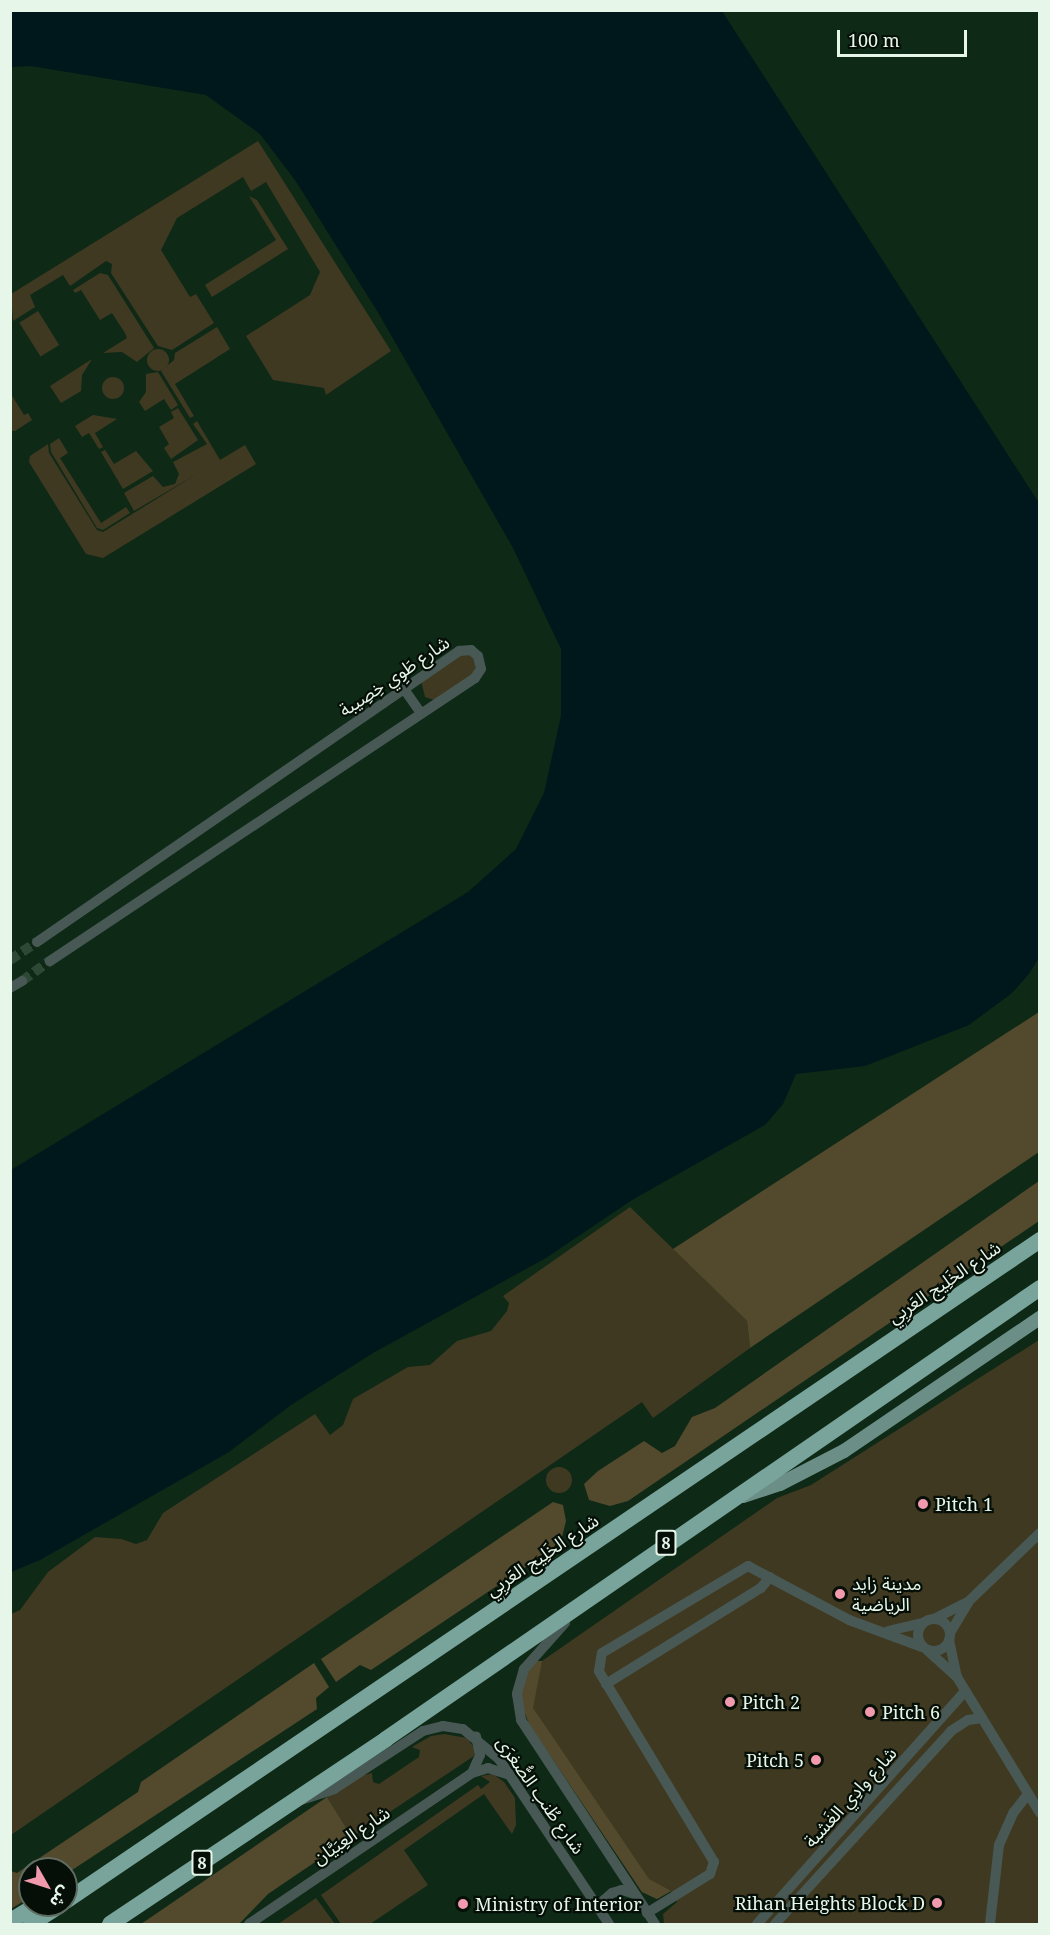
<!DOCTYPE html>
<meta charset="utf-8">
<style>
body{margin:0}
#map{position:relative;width:1050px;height:1935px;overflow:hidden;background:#0e2916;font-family:"Noto Serif","Noto Sans Arabic",serif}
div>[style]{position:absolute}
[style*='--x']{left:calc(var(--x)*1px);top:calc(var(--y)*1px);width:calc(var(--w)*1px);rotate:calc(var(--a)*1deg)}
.green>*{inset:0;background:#403921;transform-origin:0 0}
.round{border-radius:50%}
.forest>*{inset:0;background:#534a2e}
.water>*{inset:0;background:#00171b}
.minor-tunnel>*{height:10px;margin-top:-5px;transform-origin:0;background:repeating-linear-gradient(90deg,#2e4836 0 10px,transparent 0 15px)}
.minor>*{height:10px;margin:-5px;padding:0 5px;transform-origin:5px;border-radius:5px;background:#485955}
.minor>.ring{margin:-5px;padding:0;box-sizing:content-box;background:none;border:10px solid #485955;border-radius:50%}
.major>*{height:14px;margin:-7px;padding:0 7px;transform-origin:7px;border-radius:7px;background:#6b8f87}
.highway>*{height:16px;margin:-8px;padding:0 8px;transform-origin:8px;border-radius:8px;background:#79a49b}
.dots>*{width:16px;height:16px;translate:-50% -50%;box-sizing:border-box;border:3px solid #050f07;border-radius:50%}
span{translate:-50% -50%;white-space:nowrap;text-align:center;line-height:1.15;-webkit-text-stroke:4.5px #050f07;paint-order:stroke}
.shield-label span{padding:2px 4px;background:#050f07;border:2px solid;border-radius:4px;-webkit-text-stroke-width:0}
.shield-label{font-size:16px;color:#e6f6e9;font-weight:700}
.street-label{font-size:18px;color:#e6f6e9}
.poi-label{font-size:18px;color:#e6f6e9}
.left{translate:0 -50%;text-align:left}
.right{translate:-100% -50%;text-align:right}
.frame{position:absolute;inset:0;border:12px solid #e6f6e9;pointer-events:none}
.north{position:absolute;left:18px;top:1857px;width:60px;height:60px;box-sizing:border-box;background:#050f07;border:2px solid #5f6b61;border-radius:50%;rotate:129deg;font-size:16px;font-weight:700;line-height:24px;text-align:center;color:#e6f6e9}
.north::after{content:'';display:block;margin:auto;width:21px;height:27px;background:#f29aad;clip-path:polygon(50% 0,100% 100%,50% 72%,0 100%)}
.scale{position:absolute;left:837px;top:30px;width:130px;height:27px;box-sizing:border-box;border:3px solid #e6f6e9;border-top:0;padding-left:8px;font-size:18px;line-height:21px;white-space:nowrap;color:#e6f6e9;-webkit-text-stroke:4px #050f07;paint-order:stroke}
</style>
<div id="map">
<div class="green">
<i style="clip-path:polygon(258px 141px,391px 351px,326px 395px,324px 388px,273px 380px,246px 336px,310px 295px,320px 272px,266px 182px,251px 191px,243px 177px,177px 218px,161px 250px,190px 297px,196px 294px,214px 323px,172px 350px,158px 346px,111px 273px,112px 264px,106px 261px,70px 286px,63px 275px,30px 295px,35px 307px,13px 321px,11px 294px)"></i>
<i style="clip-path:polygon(249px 196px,257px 200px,288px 249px,212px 297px,205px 285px,276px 240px)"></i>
<i style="clip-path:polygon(100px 273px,108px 275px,154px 348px,137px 362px,122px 352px,103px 353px,127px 338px,125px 333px,112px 313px,100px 320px,81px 290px,75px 293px,73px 290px)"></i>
<i style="left:38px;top:311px;width:40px;height:22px;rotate:58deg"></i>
<i style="clip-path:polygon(217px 327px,230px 349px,175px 384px,194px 416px,190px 418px,161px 371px,174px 360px,175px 353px)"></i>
<i class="round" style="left:147px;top:349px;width:22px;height:22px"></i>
<i style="clip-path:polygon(92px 359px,82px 375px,81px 391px,61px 403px,50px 386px)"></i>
<i style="clip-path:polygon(158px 372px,178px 405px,171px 410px,164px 399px,145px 411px,139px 402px,146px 392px,146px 374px)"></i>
<i class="round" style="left:102px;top:377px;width:22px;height:22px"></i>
<i style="clip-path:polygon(11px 394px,24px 415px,28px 413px,32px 420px,15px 431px,11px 431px)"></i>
<i style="clip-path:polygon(178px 408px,198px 440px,171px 459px,164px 448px,169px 444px,159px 427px,174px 418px,171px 412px)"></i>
<i style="clip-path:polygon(93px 415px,117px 419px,95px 433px,103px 447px,99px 449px,89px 433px,82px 437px,75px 426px)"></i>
<i style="clip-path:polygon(197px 421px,220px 460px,245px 445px,256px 464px,103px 558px,86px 554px,29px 462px,30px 456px,48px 444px,49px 453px,97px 530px,103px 532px,197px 474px,134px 511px,124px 493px,153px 476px,163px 487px,175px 484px,179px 474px,173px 462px,207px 444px,193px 424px)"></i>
<i style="clip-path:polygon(59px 438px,68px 453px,60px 458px,101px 523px,126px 507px,130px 513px,103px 530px,97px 528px,51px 452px,50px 444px)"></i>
<i style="clip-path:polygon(105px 450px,114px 464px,136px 451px,153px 471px,123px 489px,101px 452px)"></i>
<i style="clip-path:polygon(458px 655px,470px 655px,476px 661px,475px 674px,434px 700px,425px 697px,421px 681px)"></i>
<i style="clip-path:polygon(630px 1207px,747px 1321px,750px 1348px,653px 1418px,642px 1402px,11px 1835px,11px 1614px,20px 1610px,48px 1572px,95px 1537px,121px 1539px,136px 1544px,147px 1540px,163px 1513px,315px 1414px,330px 1435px,343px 1425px,353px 1399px,408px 1367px,430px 1365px,457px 1341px,491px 1331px,507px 1311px,509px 1303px,503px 1296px)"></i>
<i style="clip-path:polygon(1039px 1340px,1039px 1924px,664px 1924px,663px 1914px,677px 1902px,671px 1891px,657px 1899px,642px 1892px,529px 1724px,534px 1661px,542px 1661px,777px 1498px,811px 1485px)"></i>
<i class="round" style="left:546px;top:1467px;width:26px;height:26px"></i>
<i style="clip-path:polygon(444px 1734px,467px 1738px,476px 1750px,474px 1756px,352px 1837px,327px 1797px,356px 1777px,372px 1773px,373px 1782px,379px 1784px,419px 1757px,420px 1750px,412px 1747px,431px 1736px)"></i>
<i style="clip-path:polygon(493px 1774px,504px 1782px,515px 1798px,516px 1825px,512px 1834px,484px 1794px,404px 1850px,428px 1885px,370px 1924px,341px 1924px,321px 1895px,478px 1785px,481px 1789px,490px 1782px,481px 1776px)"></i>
<i style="clip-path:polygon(316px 1898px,335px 1924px,278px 1924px)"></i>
</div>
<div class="forest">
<i style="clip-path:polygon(1039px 1012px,1039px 1152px,750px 1348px,747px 1321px,673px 1249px)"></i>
<i style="clip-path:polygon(1039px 1181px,1039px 1221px,628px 1501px,610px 1506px,589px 1500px,584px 1484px,598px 1471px,644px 1441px,662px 1453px,675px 1446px,692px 1417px,715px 1408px)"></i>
<i style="clip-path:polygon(553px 1502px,563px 1505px,566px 1521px,562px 1537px,551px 1550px,371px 1670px,360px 1665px,336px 1682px,321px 1659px)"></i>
<i style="clip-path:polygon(534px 1661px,542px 1661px,533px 1708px,649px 1879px,671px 1891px,657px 1899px,642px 1892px,529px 1724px,521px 1703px,523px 1681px)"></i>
<i style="clip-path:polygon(314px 1663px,329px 1687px,316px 1698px,317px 1709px,66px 1874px,66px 1869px,30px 1869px,30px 1897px,11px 1909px,11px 1871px,17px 1873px,138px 1792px,141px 1782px)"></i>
<i style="clip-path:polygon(327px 1797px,352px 1837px,268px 1894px,239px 1924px,141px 1924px)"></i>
</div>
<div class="water">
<i style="clip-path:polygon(11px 10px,722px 11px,1039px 503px,1040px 943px,1038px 959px,1029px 974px,1012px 993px,969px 1025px,865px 1066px,796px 1074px,783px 1104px,765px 1125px,632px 1200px,546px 1258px,373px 1353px,291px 1405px,229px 1452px,40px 1560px,11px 1572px,11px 1170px,468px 892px,516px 849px,544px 793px,561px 716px,561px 649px,513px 548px,379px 314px,295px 180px,260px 134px,206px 95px,31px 66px,11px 67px)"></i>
</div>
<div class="minor-tunnel">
<i style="--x:10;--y:960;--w:32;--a:-34"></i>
<i style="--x:22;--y:981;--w:34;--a:-36"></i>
</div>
<div class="minor">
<i style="--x:404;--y:689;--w:29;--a:55"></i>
<i style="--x:37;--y:942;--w:513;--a:-34.59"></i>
<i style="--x:459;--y:651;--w:12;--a:-5"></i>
<i style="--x:471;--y:650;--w:9;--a:41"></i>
<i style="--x:478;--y:656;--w:13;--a:77"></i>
<i style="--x:481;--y:669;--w:11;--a:124"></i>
<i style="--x:475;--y:678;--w:511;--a:146.34"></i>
<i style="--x:10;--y:988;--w:14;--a:-30"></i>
<i style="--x:934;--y:1619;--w:36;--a:-27"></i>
<i class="ring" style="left:918px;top:1619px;width:22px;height:22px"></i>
<i style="--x:565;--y:1623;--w:62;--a:131.7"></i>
<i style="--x:524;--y:1669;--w:26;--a:106"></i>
<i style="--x:517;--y:1694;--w:26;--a:81"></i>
<i style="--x:521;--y:1720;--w:244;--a:56.7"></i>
<i style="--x:888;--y:1631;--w:36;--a:-13"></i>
<i style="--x:950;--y:1633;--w:37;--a:-59"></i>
<i style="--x:969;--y:1601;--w:98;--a:-43.8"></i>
<i style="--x:949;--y:1640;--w:38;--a:78"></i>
<i style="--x:957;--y:1677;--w:159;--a:58.6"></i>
<i style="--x:927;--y:1650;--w:40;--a:42"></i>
<i style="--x:606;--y:1684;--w:182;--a:-31.8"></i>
<i style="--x:761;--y:1588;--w:14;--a:-51"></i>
<i style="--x:472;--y:1773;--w:20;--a:-66"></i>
<i style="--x:480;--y:1755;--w:19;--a:-102"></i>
<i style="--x:301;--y:1800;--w:35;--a:-18"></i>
<i style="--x:334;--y:1789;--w:106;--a:-33.1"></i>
<i style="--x:423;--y:1731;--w:21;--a:-14"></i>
<i style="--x:443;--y:1726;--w:20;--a:9"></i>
<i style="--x:463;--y:1729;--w:47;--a:39.8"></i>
<i style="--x:499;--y:1759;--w:198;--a:56.3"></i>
<i style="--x:647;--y:1913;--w:74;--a:-31.8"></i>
<i style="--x:710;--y:1874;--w:13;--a:-72"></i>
<i style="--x:714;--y:1862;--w:223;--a:-121.1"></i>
<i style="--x:599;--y:1671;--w:18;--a:-81"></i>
<i style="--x:602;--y:1653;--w:170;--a:-30.8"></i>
<i style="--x:748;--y:1566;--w:115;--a:28.1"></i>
<i style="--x:849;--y:1620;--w:78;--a:20.3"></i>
<i style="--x:603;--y:1915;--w:15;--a:-86"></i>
<i style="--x:604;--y:1900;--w:11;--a:-41"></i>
<i style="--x:612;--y:1893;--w:10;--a:-17"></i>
<i style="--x:622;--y:1890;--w:13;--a:18"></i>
<i style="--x:249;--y:1924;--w:269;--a:-34.1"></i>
<i style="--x:472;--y:1773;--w:17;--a:-17"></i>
<i style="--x:488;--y:1768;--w:23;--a:18"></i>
<i style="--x:757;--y:1924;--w:312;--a:-48.2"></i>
<i style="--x:775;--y:1924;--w:261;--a:-47.6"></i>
<i style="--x:951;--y:1731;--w:20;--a:-33"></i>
<i style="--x:968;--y:1720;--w:14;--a:-8"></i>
<i style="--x:990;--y:1924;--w:80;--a:-83.5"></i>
<i style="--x:999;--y:1845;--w:36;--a:-66"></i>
<i style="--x:1014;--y:1812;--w:23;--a:-52"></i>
</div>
<div class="major">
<i style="--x:743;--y:1496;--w:39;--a:-18"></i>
<i style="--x:780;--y:1484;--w:72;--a:-27.3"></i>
<i style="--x:844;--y:1451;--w:237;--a:-34.2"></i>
</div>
<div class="highway">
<i style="--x:66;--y:1901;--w:1177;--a:-34.16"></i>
<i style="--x:10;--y:1921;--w:31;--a:-31"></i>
<i style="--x:31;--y:1924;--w:35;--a:-33"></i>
<i style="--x:110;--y:1924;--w:332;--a:-33.8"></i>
<i style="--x:386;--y:1739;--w:794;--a:-34.59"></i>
</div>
<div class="dots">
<i style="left:923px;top:1504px;background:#f29aad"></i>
<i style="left:840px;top:1594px;background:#f29aad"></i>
<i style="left:730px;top:1702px;background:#f29aad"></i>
<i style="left:870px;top:1712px;background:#f29aad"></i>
<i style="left:816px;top:1760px;background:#f29aad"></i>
<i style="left:937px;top:1903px;background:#f29aad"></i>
<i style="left:463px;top:1904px;background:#f29aad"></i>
</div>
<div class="shield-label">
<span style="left:666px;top:1543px">8</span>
<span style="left:202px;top:1863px">8</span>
</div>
<div class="street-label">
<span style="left:394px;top:676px;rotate:-34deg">شارع طَوِي خِصِيبة</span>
<span style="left:944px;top:1282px;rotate:-34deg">شارع الخَلِيج العَربِي</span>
<span style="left:542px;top:1555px;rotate:-34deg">شارع الخَلِيج العَربِي</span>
<span style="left:541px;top:1795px;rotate:55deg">شارع طُنب الصُّغرَى</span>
<span style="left:850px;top:1797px;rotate:-48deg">شارع وادِي الغَشبة</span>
<span style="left:351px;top:1835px;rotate:-34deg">شارع العِبَيَّان</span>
</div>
<div class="poi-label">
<span class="left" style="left:935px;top:1504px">Pitch 1</span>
<span class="left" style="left:852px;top:1594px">مدينة زايد<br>الرياضية</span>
<span class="left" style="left:742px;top:1702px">Pitch 2</span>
<span class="left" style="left:882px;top:1712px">Pitch 6</span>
<span class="right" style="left:804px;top:1760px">Pitch 5</span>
<span class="right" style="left:925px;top:1903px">Rihan Heights Block D</span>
<span class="left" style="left:475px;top:1904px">Ministry of Interior</span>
</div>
<div class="frame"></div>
<div class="north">ش</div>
<div class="scale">100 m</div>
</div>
